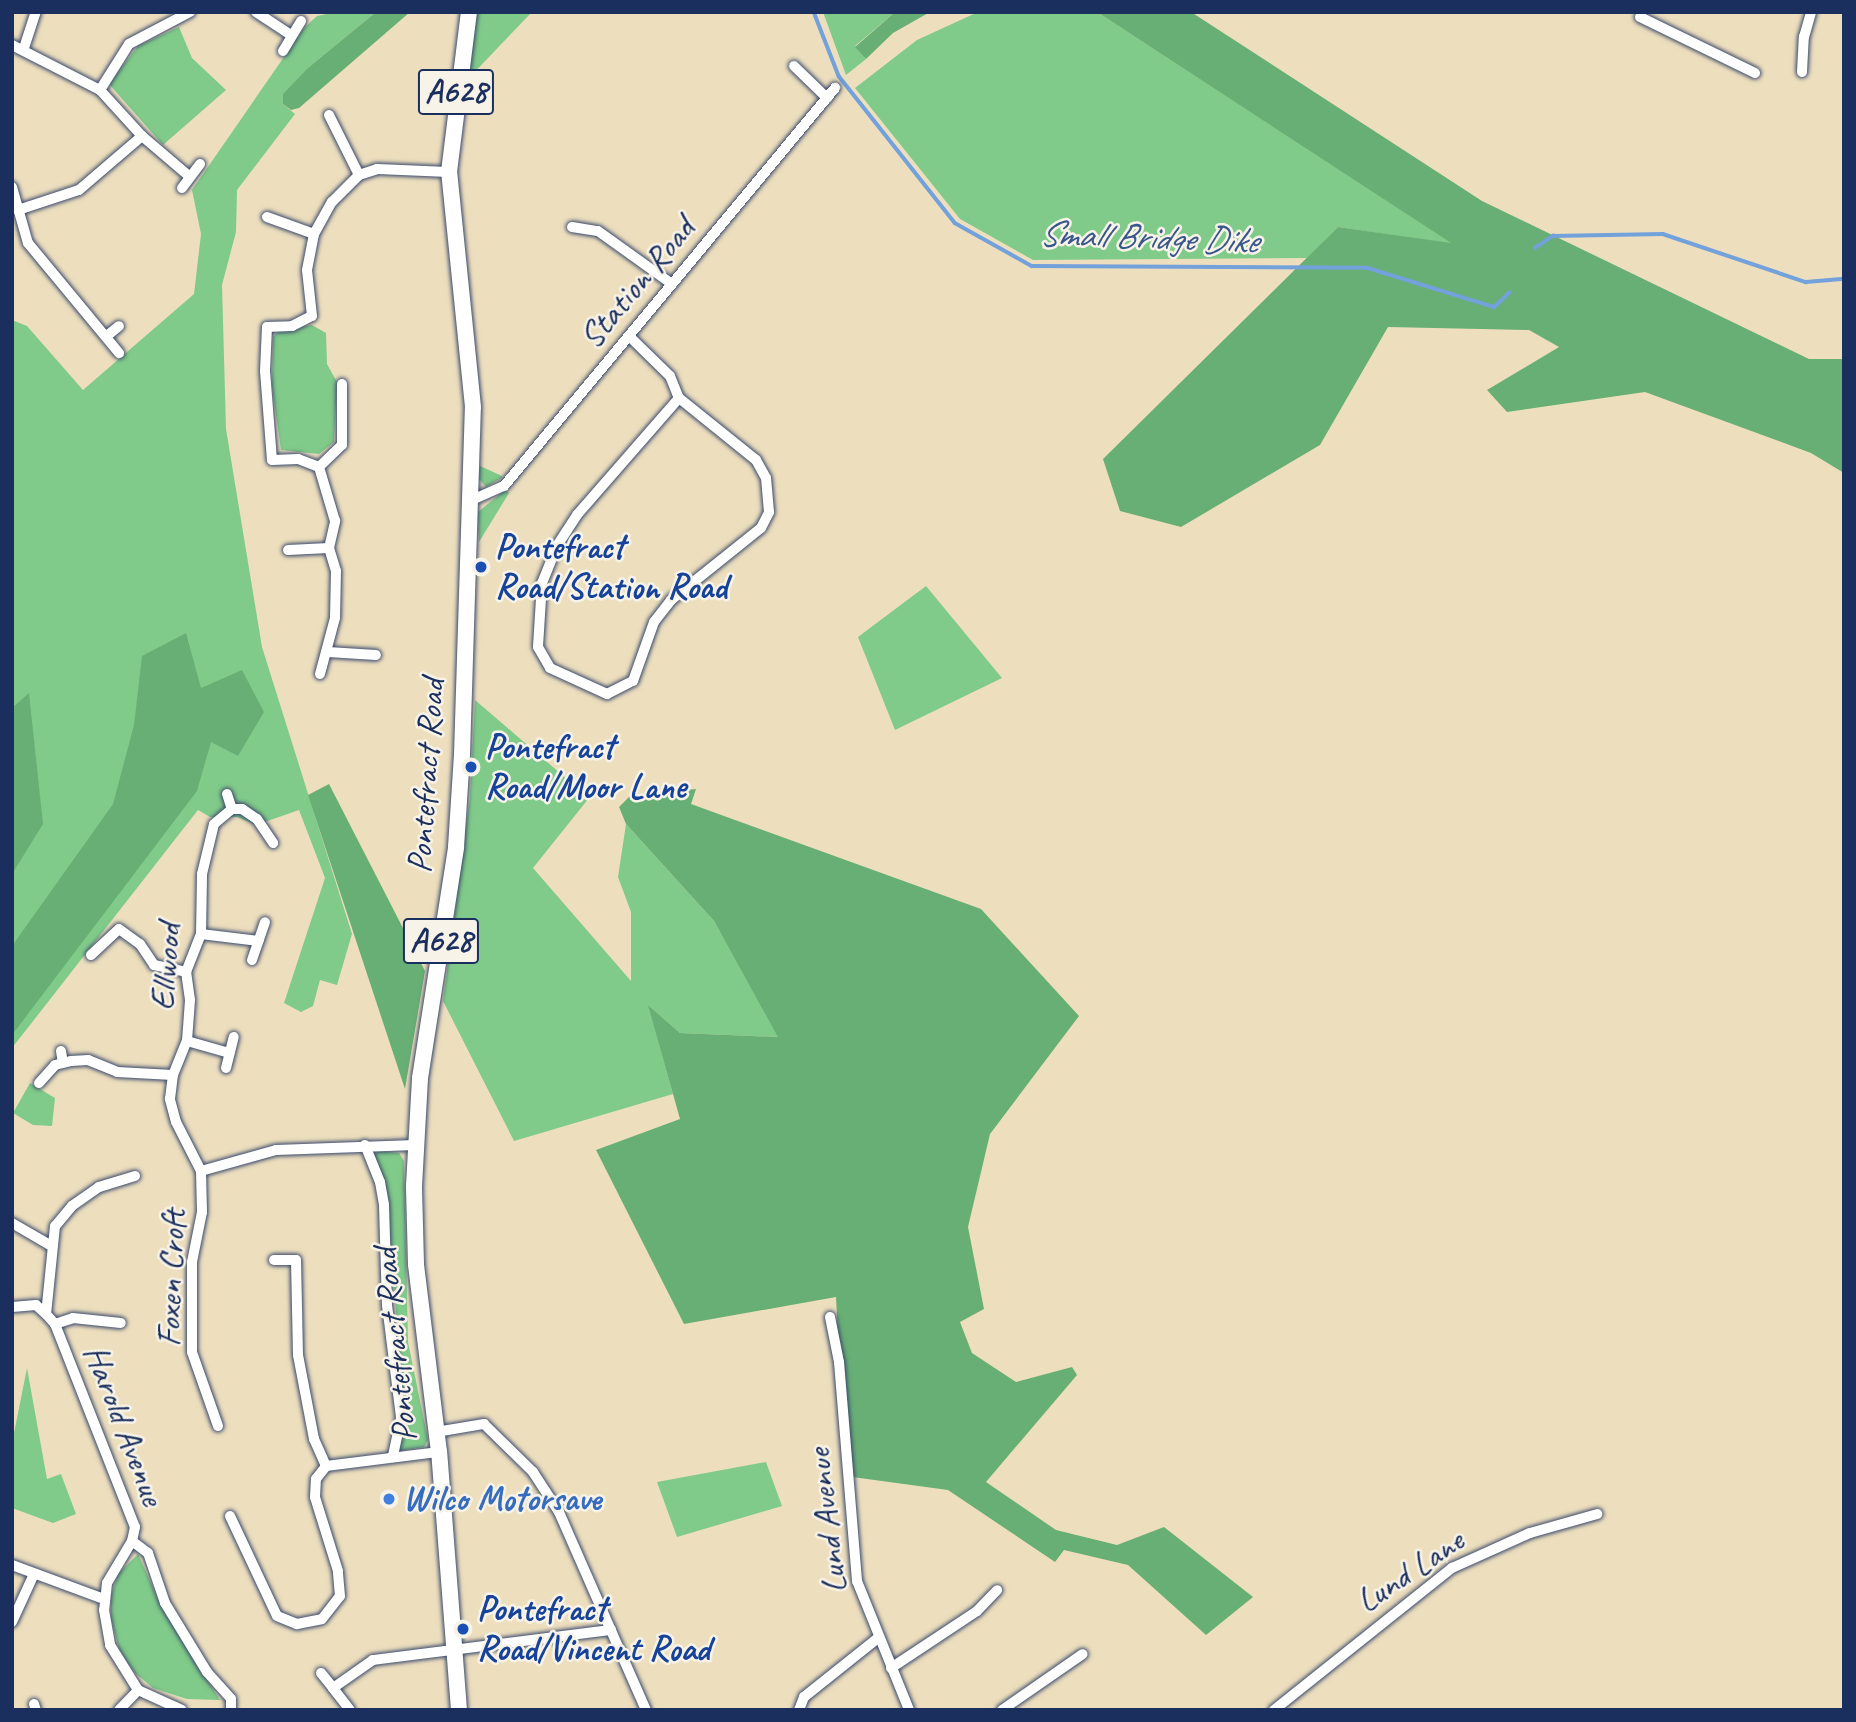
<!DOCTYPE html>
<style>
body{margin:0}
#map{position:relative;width:1856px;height:1722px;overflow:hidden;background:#eddfbe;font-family:Caveat,sans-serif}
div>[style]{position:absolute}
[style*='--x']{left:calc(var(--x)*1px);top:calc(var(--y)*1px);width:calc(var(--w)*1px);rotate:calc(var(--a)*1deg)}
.green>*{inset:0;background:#80cb89}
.forest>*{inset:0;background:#68af75}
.stream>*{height:3.5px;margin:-1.75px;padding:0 1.75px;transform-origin:1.75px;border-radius:1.75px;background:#72a1db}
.roads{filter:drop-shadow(0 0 2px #3a496c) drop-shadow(0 0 2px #3a496c)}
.minor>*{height:10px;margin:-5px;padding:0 5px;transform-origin:5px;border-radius:5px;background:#fff}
.trunk>*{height:16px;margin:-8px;padding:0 8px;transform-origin:8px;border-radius:8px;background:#fff}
.dots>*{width:19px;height:19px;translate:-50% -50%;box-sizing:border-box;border:4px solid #f7f3e8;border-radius:50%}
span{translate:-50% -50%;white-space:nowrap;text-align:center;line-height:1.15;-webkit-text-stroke:5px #f7f3e8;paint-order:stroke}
.shield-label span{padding:2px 5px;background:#f7f3e8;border:2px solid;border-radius:5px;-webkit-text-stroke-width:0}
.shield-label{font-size:33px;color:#1b2f5e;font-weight:700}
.street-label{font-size:35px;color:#1b2f5e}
.transit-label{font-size:35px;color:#164399;font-weight:700}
.left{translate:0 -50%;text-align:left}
.shop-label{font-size:35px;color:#366cbe;font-weight:700}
.water-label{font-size:37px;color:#39578a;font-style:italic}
.frame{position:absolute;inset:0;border:14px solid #1b2f5e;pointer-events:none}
</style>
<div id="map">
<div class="green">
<i style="clip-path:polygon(336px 12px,376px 12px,309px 67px,283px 104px,295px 114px,237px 190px,236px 232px,222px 285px,226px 429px,262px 647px,352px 934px,337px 985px,320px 980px,313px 1006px,301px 1012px,284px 1003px,325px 878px,299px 810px,256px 825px,237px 817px,210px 817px,198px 810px,12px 1048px,12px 320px,27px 326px,83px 390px,194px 294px,201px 234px,192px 190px,304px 28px,317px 16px)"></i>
<i style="clip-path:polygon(477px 12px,532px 12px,467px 80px)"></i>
<i style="clip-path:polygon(823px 12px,895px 12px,855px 46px,866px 59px,846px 75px)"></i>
<i style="clip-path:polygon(978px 12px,1097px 12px,1453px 244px,1338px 227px,1307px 258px,1033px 260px,960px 219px,855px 88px,917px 40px)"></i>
<i style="clip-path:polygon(179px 27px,192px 58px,226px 90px,163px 145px,109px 84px,138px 46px)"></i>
<i style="clip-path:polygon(312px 325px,326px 333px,327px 364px,337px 382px,334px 442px,319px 454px,281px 450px,272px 386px,273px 337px,279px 331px)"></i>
<i style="clip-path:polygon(480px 466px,500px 475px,503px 477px,486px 487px,479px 479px)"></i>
<i style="clip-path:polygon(505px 490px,509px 493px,479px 542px,478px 512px)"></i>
<i style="clip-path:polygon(926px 586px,1002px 678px,895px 730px,858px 637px)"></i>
<i style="clip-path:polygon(475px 700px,589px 798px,533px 868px,631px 981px,631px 912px,618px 877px,626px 824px,714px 921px,779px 1037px,680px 1033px,649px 1006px,673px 1094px,514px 1141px,443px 1001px,470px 797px)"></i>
<i style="clip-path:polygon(30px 1083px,55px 1098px,52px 1126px,33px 1125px,13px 1113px)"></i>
<i style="clip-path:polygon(379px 1151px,399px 1153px,404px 1161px,408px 1342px,428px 1440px,424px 1447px,399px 1451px,396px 1447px,404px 1413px,388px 1209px,374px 1155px)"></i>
<i style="clip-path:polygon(27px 1368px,47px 1479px,61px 1474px,76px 1514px,53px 1523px,12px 1508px,12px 1443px)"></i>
<i style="clip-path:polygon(766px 1462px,782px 1506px,677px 1537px,657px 1482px)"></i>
<i style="clip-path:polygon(138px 1554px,162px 1608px,220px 1700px,187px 1699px,153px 1688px,134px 1672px,119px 1649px,111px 1618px,111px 1596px,118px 1574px)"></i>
</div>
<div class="forest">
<i style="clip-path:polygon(376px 12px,410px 12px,299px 108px,291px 110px,283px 104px,283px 94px,309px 67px)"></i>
<i style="clip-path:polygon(895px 12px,930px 12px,893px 33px,866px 59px,855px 47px)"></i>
<i style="clip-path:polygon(1097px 12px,1191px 12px,1482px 201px,1809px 359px,1844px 359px,1844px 473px,1811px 453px,1645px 392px,1507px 412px,1487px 390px,1559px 347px,1529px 330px,1388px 327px,1320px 445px,1181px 527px,1120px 511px,1103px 459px,1338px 227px,1451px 243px)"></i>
<i style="clip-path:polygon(186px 633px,201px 688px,242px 670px,264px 712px,238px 756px,211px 742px,197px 791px,12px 1035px,12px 946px,113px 804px,134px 725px,142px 656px)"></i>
<i style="clip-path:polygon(29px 693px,43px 824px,12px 874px,12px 708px)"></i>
<i style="clip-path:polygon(329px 784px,425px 971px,405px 1089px,308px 795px)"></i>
<i style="clip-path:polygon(696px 789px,691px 804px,981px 909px,1079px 1016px,990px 1134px,968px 1227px,984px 1309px,960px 1322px,972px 1353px,1016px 1382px,1072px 1367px,1077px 1375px,986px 1482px,1056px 1530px,1117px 1545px,1164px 1527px,1253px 1597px,1206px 1635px,1128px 1565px,1064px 1550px,1055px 1562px,948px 1490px,845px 1476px,836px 1297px,684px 1324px,596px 1150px,680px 1119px,648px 1005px,680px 1033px,778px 1037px,714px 921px,626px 824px,619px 807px,630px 796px)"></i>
</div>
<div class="stream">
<i style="--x:814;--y:12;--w:69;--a:68.7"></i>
<i style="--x:839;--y:76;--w:187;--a:51.7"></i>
<i style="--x:955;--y:223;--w:88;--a:29.2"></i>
<i style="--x:1032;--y:266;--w:336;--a:0.3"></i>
<i style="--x:1368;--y:268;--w:132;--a:17.2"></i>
<i style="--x:1494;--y:307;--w:21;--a:-43"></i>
<i style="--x:1535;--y:248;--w:22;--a:-34"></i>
<i style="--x:1553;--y:236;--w:110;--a:-1"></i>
<i style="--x:1663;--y:234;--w:151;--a:18.6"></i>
<i style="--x:1806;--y:282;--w:38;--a:-5"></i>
</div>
<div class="roads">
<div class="minor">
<i style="--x:256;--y:12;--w:42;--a:33.3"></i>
<i style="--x:1640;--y:17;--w:128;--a:26"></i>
<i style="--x:12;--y:45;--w:99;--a:27.1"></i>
<i style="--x:100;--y:90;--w:62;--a:47.6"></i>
<i style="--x:142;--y:136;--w:62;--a:40.4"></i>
<i style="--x:24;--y:48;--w:38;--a:-72"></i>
<i style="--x:283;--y:51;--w:35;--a:-59"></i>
<i style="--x:794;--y:66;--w:46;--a:44.1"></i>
<i style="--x:1802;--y:72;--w:35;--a:-87"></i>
<i style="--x:1804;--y:37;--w:26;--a:-74"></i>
<i style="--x:100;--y:90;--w:54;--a:-57.8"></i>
<i style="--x:129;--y:44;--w:69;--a:-27.7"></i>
<i style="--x:329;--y:115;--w:67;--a:63.4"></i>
<i style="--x:12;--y:187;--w:58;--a:74.1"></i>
<i style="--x:28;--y:243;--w:143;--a:50.4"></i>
<i style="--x:182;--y:188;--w:30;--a:-53"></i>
<i style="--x:18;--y:210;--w:64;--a:-18.2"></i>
<i style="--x:79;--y:190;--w:83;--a:-40.6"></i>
<i style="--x:267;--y:217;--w:50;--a:19.9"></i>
<i style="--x:572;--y:227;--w:26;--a:9"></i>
<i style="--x:598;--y:231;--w:91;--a:35.6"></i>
<i style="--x:108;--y:335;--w:14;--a:-39"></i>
<i style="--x:629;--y:336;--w:57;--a:44.3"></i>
<i style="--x:670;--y:376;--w:24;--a:68"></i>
<i style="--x:679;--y:398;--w:155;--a:131.1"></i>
<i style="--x:577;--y:515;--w:37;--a:123"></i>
<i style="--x:557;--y:546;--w:40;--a:112"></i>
<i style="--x:542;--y:583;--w:64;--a:93.6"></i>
<i style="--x:538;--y:647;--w:24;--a:60"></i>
<i style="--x:550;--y:668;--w:63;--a:24.5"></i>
<i style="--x:607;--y:694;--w:29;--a:-27"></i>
<i style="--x:633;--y:681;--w:63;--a:-70.4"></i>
<i style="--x:654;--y:622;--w:28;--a:-52"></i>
<i style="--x:671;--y:600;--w:115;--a:-38.7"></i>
<i style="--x:761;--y:528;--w:18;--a:-63"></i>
<i style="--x:769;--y:512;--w:34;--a:-95"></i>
<i style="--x:766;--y:478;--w:21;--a:-119"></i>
<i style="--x:756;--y:460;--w:99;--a:-141.2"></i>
<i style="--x:319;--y:467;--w:32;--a:-44"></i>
<i style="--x:342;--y:445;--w:61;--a:-90"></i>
<i style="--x:472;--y:500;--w:35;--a:-24"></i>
<i style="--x:504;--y:486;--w:518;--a:-50.25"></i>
<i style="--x:288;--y:550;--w:41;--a:-2.8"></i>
<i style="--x:328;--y:652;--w:48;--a:3.6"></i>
<i style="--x:320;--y:674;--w:58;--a:-75"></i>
<i style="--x:335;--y:618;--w:47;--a:-88.8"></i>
<i style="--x:336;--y:571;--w:24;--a:-107"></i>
<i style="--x:329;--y:548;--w:28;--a:-77"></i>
<i style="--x:335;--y:521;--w:56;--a:-106.5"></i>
<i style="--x:319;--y:467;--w:22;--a:-159"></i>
<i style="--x:298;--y:459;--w:26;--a:178"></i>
<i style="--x:272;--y:460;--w:89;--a:-94.5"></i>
<i style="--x:265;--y:371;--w:44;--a:-87.4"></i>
<i style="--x:267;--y:327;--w:25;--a:-2"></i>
<i style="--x:292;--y:326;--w:22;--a:-27"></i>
<i style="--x:312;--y:316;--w:46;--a:-96.2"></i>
<i style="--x:307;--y:270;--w:37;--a:-79"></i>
<i style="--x:314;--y:234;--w:37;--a:-61"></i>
<i style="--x:332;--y:202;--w:38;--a:-45"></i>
<i style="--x:359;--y:175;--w:19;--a:-18"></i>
<i style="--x:377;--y:169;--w:72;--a:2.4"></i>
<i style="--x:227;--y:794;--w:16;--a:72"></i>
<i style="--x:201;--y:934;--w:58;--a:6.9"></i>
<i style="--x:91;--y:955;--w:38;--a:-43"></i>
<i style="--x:119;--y:929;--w:26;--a:36"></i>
<i style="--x:140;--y:944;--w:25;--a:56"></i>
<i style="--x:154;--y:965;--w:33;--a:12"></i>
<i style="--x:252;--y:960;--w:40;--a:-71.1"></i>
<i style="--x:187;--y:1041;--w:44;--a:15.9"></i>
<i style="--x:61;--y:1051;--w:12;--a:81"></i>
<i style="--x:226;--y:1068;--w:32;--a:-76"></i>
<i style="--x:39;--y:1083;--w:24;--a:-48"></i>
<i style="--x:55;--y:1065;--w:16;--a:-14"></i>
<i style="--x:71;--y:1061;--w:17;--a:-3"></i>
<i style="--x:88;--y:1060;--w:31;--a:22"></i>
<i style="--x:117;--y:1072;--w:56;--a:3.1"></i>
<i style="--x:365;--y:1145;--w:40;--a:68"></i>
<i style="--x:380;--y:1182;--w:23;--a:80"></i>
<i style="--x:384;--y:1205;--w:100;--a:88.3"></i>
<i style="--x:387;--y:1305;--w:114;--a:82.9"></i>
<i style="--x:401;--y:1418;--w:40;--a:102"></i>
<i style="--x:201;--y:1171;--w:78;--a:-15.6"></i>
<i style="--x:276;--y:1150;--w:139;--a:-2.1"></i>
<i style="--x:135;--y:1176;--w:38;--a:163"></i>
<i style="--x:99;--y:1187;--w:33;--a:145"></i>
<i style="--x:72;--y:1206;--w:26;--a:130"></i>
<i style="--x:55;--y:1226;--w:88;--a:95.8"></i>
<i style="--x:46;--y:1314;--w:13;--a:48"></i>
<i style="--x:55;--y:1324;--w:218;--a:68.5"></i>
<i style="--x:135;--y:1527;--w:14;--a:102"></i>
<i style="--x:132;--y:1541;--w:20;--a:37"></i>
<i style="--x:148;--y:1553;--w:53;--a:71.2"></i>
<i style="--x:165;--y:1603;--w:81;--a:58.7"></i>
<i style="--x:207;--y:1672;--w:36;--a:48"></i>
<i style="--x:231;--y:1699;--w:11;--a:90"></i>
<i style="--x:12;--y:1223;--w:44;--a:30.1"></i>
<i style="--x:274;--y:1260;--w:22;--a:0"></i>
<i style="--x:296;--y:1260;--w:95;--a:88.8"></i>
<i style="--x:298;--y:1355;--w:86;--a:79.2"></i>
<i style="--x:314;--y:1439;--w:30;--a:66"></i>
<i style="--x:12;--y:1307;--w:24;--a:-5"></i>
<i style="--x:36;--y:1305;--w:13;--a:42"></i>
<i style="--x:830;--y:1317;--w:46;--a:78.7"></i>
<i style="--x:839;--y:1362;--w:220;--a:85.3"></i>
<i style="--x:857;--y:1581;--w:139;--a:68"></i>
<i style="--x:55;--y:1324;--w:19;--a:-18"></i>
<i style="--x:73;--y:1318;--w:48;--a:5.9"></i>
<i style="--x:218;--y:1426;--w:78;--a:-109.4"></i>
<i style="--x:192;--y:1352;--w:90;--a:-90"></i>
<i style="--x:192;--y:1262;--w:51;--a:-78.7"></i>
<i style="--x:202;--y:1212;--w:41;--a:-91.4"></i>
<i style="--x:201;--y:1171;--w:55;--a:-117"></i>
<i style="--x:176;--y:1122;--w:24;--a:-105"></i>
<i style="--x:170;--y:1099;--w:24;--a:-83"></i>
<i style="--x:173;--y:1075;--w:37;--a:-68"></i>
<i style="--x:187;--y:1041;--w:41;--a:-85.8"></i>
<i style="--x:190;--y:1000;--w:28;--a:-98"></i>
<i style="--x:186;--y:972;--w:41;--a:-68.5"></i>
<i style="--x:201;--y:934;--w:60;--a:-89"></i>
<i style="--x:202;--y:874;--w:51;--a:-76.5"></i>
<i style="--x:214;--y:824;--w:23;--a:-40"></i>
<i style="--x:232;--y:809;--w:10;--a:0"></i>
<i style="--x:242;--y:809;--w:18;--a:34"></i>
<i style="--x:257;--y:819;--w:29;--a:56"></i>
<i style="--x:436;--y:1432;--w:49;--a:-9.5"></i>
<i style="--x:484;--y:1424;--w:69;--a:44.4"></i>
<i style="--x:533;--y:1472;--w:48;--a:57"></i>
<i style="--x:559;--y:1512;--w:216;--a:66.3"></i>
<i style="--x:326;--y:1466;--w:114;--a:-7.1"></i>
<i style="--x:230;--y:1516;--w:110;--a:64.8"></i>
<i style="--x:277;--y:1616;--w:22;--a:22"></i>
<i style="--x:297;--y:1624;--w:25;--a:-11"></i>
<i style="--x:322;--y:1619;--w:29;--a:-52"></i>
<i style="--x:340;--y:1596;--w:25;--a:-95"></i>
<i style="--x:338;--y:1571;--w:77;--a:-107.3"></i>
<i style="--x:315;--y:1497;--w:18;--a:-87"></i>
<i style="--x:316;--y:1479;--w:16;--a:-52"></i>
<i style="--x:132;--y:1541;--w:49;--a:120.8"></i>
<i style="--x:107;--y:1583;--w:27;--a:96"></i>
<i style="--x:104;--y:1610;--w:36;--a:80"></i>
<i style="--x:110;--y:1645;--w:53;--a:58.1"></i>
<i style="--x:138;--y:1690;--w:48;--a:24.4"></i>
<i style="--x:12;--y:1565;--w:98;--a:20.3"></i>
<i style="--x:12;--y:1622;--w:53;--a:-65.4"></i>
<i style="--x:891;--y:1668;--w:103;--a:-33.5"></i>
<i style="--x:977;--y:1611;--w:29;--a:-46"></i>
<i style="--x:321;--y:1673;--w:19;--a:51"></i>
<i style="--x:34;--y:1704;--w:6;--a:72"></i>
<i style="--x:119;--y:1710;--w:28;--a:-46"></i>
<i style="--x:350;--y:1710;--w:28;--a:-128"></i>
<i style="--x:333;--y:1688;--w:49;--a:-35"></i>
<i style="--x:373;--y:1660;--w:240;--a:-7.2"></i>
<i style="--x:799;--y:1710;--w:14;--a:-69"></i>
<i style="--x:804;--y:1697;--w:95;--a:-38.6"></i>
<i style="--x:1002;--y:1710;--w:98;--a:-34.7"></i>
<i style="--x:1274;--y:1710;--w:228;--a:-38.6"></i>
<i style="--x:1452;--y:1568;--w:85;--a:-24.2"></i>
<i style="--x:1530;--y:1533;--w:70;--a:-15.8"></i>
</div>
<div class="trunk">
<i style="--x:459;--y:1710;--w:259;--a:-94.4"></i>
<i style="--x:439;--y:1452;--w:189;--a:-97"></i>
<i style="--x:416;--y:1264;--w:78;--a:-91.5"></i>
<i style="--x:414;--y:1186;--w:108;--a:-86.8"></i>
<i style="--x:420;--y:1078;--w:234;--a:-81.1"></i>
<i style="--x:456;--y:847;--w:93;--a:-86.3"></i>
<i style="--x:462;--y:754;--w:347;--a:-88.2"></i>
<i style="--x:473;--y:407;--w:236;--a:-95.8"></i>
<i style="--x:449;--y:172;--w:161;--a:-82.9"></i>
</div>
</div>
<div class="dots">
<i style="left:481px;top:567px;background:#1a4fb4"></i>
<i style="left:471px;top:767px;background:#1a4fb4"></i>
<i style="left:389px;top:1499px;background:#3f7fe0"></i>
<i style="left:463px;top:1629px;background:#1a4fb4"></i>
</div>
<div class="shield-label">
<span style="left:456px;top:92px">A628</span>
<span style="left:441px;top:941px">A628</span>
</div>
<div class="street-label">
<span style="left:637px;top:283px;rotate:-50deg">Station Road</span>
<span style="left:426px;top:776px;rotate:-86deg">Pontefract Road</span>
<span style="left:166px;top:967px;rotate:-85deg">Ellwood</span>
<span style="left:171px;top:1278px;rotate:-88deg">Foxen Croft</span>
<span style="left:395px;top:1345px;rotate:-96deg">Pontefract Road</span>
<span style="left:124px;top:1425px;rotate:69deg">Harold Avenue</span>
<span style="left:827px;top:1521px;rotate:-97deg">Lund Avenue</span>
<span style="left:1410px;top:1571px;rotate:-34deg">Lund Lane</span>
</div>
<div class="transit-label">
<span class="left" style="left:495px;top:567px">Pontefract<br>Road/Station Road</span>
<span class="left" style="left:485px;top:767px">Pontefract<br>Road/Moor Lane</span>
<span class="left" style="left:477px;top:1629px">Pontefract<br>Road/Vincent Road</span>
</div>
<div class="shop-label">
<span class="left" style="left:403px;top:1499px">Wilco Motorsave</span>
</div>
<div class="water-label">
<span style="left:1148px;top:237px;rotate:2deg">Small Bridge Dike</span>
</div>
<div class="frame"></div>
</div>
